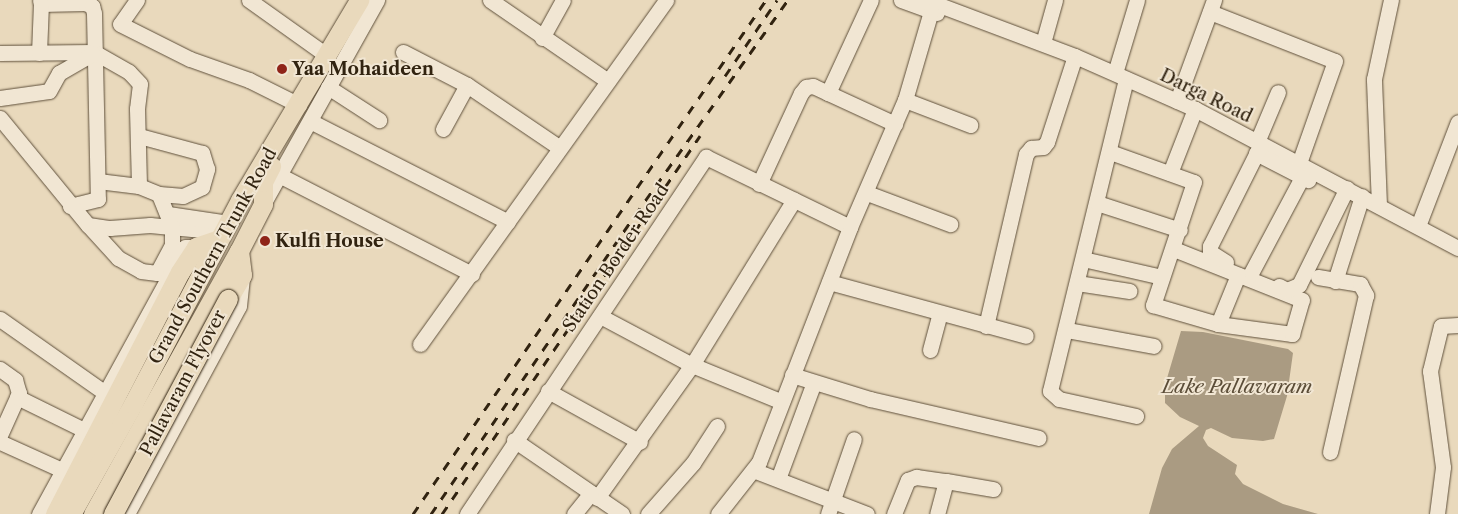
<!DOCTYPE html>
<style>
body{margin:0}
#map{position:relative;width:1458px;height:514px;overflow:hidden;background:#e9d9bc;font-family:"Libre Caslon Text",serif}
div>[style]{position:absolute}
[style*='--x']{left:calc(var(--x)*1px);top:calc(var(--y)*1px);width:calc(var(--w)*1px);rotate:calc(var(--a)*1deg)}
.water>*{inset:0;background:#aa9b82}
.roads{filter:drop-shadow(0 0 1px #5f503b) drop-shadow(0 0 1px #5f503b)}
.minor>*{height:15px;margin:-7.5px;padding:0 7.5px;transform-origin:7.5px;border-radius:7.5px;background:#f1e6d3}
.major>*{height:19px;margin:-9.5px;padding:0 9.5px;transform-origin:9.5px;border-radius:9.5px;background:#e9d9bc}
.rail>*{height:3px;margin-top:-1.5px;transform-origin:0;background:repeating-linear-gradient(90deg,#312310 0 9px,transparent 0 18px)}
.bridges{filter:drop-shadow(0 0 1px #312310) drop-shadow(0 0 1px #312310)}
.major-bridge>*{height:19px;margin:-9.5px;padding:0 9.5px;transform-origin:9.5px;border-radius:9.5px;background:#e9d9bc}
.dots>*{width:14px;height:14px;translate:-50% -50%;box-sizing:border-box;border:2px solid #f1e6d3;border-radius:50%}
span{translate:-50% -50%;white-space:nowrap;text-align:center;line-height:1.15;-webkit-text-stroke:4px #f1e6d3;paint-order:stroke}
.poi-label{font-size:18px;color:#312310;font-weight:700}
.left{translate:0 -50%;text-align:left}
.street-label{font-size:18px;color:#312310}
.water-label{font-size:19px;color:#5b4d38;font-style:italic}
</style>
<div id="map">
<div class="water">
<i style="clip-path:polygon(1181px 331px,1203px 332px,1288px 349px,1293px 353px,1287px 396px,1274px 439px,1263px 441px,1232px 438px,1211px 428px,1206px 430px,1203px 438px,1208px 446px,1237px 465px,1235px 474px,1243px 484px,1283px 504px,1318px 514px,1149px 514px,1162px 468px,1172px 449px,1199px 426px,1180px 417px,1165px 403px,1165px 385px)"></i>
</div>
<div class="roads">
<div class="minor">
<i style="--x:40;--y:0;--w:4;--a:76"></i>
<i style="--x:41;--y:4;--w:44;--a:-1.3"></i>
<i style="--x:85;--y:3;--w:8;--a:23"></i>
<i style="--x:92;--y:6;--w:7;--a:74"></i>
<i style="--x:94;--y:13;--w:186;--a:88.8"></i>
<i style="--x:98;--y:199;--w:29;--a:166"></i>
<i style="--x:137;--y:0;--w:29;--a:125"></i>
<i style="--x:120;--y:24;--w:78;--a:26.6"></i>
<i style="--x:190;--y:59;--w:63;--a:19.6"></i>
<i style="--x:249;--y:80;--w:56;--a:26.6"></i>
<i style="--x:249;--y:0;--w:95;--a:35.5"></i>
<i style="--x:490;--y:0;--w:143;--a:34.5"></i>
<i style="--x:901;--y:0;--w:38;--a:20"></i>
<i style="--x:926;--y:0;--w:159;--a:20.6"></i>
<i style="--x:1075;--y:56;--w:131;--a:23.8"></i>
<i style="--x:1195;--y:109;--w:297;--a:27.9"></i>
<i style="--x:1210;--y:12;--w:134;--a:21.4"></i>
<i style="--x:1335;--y:61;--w:108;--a:109.4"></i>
<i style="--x:542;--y:38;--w:43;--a:-61.1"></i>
<i style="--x:1043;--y:43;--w:45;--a:-74.4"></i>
<i style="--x:403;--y:52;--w:72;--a:27.3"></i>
<i style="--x:0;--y:53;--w:94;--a:-0.6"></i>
<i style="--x:94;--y:52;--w:40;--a:29.7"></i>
<i style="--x:129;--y:72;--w:16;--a:47"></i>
<i style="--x:140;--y:84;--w:25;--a:97"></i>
<i style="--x:137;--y:109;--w:77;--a:88.5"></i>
<i style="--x:139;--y:186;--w:22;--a:22"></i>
<i style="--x:159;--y:194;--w:24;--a:5"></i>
<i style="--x:183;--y:196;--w:21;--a:-25"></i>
<i style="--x:202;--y:187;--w:19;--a:-74"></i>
<i style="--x:207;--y:169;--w:17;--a:-107"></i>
<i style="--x:202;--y:153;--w:65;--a:-164.9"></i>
<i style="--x:39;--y:53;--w:49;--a:-87.7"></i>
<i style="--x:1115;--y:73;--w:76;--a:-73.2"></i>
<i style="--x:1126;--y:79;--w:321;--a:103.7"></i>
<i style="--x:1050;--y:391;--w:12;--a:42"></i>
<i style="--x:1059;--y:399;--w:79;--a:12.4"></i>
<i style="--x:328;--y:87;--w:61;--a:32.9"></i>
<i style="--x:828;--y:93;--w:74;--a:24.8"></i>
<i style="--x:0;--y:98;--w:49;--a:-8.1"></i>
<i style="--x:49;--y:91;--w:21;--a:-61"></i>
<i style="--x:59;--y:73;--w:39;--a:-30"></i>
<i style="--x:905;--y:100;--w:70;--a:21"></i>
<i style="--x:1177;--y:101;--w:108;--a:-69.9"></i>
<i style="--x:0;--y:118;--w:139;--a:50.6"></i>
<i style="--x:88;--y:225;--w:22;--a:8"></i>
<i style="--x:110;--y:228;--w:40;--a:-4.3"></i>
<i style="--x:150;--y:225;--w:73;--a:5.5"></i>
<i style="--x:310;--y:121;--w:222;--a:27"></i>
<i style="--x:443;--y:129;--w:50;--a:-61.4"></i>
<i style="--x:467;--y:85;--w:112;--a:34.1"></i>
<i style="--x:1257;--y:142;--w:54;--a:-67.2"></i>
<i style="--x:1110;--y:152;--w:89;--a:19.7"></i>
<i style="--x:1194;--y:182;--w:130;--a:108.4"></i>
<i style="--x:1153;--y:305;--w:68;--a:16.3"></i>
<i style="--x:1218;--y:324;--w:75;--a:7.7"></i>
<i style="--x:1292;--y:334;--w:35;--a:-74"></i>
<i style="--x:1302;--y:300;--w:138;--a:-158.3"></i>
<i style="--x:1256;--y:153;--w:59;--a:27.4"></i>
<i style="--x:1170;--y:173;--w:69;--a:-68.7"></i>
<i style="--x:279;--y:175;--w:217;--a:27.2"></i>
<i style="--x:98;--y:181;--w:41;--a:7"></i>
<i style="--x:759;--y:184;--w:100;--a:-65.2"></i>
<i style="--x:801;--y:93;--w:8;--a:-50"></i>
<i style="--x:806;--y:87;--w:7;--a:-8"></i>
<i style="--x:813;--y:86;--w:17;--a:25"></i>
<i style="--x:828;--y:93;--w:102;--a:-65.2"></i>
<i style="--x:867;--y:193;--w:89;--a:20.5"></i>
<i style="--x:1097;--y:203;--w:87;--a:18"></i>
<i style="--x:263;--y:204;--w:234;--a:-60.8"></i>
<i style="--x:1379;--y:205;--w:126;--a:-92.3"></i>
<i style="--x:1374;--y:79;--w:81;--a:-77.9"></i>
<i style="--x:168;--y:214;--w:61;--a:8.5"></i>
<i style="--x:88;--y:225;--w:45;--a:47.7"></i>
<i style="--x:118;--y:258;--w:26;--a:29"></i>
<i style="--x:141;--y:271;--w:16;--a:7"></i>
<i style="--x:157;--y:273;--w:32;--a:-62"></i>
<i style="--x:172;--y:245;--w:18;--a:-90"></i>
<i style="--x:172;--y:227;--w:35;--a:-112"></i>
<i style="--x:1418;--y:226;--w:111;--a:-69"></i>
<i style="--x:1083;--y:259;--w:81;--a:12.8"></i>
<i style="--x:1226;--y:262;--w:19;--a:-148"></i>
<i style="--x:1210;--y:252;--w:6;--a:-90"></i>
<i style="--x:1210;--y:246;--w:114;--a:-63.4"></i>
<i style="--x:1250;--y:275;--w:111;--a:-62"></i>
<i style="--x:1318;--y:277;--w:43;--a:9.5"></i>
<i style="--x:1360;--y:284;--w:13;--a:61"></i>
<i style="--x:1366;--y:295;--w:161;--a:102.9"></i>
<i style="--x:1335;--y:281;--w:89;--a:-72.4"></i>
<i style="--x:829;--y:282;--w:204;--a:15.3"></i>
<i style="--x:1077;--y:283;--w:53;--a:8.7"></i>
<i style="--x:1279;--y:286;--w:9;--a:27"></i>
<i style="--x:1287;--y:290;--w:13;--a:-23"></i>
<i style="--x:1299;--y:285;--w:108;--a:-63.7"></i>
<i style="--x:600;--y:316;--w:104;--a:28"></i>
<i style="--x:692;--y:365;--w:97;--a:22.3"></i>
<i style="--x:0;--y:319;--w:127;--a:35.1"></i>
<i style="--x:1218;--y:324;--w:53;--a:-67.8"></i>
<i style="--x:986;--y:326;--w:177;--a:-76.9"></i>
<i style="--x:1026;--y:154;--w:8;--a:-50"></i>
<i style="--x:1031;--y:148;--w:12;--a:-5"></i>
<i style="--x:1043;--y:147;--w:6;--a:-51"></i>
<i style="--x:1047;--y:142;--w:90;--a:-72"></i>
<i style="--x:1067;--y:330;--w:88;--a:10.4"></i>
<i style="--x:420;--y:344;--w:423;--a:-54.4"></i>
<i style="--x:930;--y:350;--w:38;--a:-75"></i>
<i style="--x:0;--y:369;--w:19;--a:36"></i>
<i style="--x:15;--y:380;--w:14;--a:73"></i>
<i style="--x:19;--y:393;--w:46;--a:114.3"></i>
<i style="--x:792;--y:375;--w:82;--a:17.1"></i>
<i style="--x:870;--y:399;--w:173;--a:13"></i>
<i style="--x:548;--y:391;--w:105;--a:29"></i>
<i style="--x:17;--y:397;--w:75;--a:26.2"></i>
<i style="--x:514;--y:440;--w:131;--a:34.4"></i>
<i style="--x:0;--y:442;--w:68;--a:24.3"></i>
<i style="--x:753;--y:470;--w:122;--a:21.1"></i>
<i style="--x:778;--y:479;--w:103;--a:-69.6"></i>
<i style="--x:946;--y:481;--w:48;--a:9.7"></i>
<i style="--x:597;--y:498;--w:163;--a:-54.5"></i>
<i style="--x:692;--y:365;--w:194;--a:-58.3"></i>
<i style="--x:39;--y:514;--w:304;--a:-61.3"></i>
<i style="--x:185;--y:247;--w:11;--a:0"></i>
<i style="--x:127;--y:514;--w:236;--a:-61.7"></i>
<i style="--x:239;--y:306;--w:30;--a:-84"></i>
<i style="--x:467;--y:514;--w:430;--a:-56.2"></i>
<i style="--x:706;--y:157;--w:160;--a:25.9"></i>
<i style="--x:574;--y:514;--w:27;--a:-51"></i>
<i style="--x:648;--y:514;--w:68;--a:-48.6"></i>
<i style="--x:693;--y:463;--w:44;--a:-57"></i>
<i style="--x:718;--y:514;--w:66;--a:-51.7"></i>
<i style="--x:759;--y:462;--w:252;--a:-68.8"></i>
<i style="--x:850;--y:227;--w:138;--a:-66.6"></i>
<i style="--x:905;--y:100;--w:93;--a:-73.7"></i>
<i style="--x:828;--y:514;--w:79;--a:-70.9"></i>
<i style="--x:894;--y:514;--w:37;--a:-68"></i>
<i style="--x:908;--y:480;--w:9;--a:-21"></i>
<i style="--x:916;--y:477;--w:30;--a:8"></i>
<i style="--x:946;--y:481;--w:34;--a:105"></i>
<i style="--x:1437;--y:514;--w:47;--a:-82.7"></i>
<i style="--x:1443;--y:467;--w:97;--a:-97.7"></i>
<i style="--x:1430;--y:371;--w:46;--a:-76.3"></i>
<i style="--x:1441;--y:326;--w:17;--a:-3"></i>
</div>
<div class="major">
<i style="--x:228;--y:299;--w:28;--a:-60"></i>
<i style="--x:242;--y:275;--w:24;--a:-97"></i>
<i style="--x:55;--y:514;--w:272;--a:-62.7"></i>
<i style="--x:180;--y:272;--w:30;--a:-57"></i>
<i style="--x:196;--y:247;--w:24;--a:-19"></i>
<i style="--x:71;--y:514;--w:126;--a:-60.6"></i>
<i style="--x:133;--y:404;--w:230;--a:-62.3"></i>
<i style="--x:240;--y:200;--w:233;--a:-59.2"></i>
<i style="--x:93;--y:514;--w:301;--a:-61"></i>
<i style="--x:239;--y:251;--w:53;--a:-62.9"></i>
<i style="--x:263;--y:204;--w:22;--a:-90"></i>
<i style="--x:263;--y:182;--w:18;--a:-63"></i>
</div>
</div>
<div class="rail">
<i style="--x:725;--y:76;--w:92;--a:-55.6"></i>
<i style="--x:413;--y:514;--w:624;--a:-55.52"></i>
<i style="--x:431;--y:514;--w:362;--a:-55.7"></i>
<i style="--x:635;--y:215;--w:264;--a:-54.6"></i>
<i style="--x:442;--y:514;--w:458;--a:-55.7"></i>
</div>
<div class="bridges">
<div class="major-bridge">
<i style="--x:113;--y:514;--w:244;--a:-61.9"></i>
</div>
</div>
<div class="dots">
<i style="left:282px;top:69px;background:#8f2418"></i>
<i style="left:265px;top:241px;background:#8f2418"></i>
</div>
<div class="poi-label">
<span class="left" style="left:292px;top:69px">Yaa Mohaideen</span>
<span class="left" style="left:275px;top:241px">Kulfi House</span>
</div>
<div class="street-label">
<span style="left:1206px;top:96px;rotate:26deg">Darga Road</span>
<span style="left:213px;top:256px;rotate:-61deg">Grand Southern Trunk Road</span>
<span style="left:616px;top:258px;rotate:-56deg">Station Border Road</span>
<span style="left:183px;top:383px;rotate:-62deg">Pallavaram Flyover</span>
</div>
<div class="water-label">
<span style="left:1237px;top:387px">Lake Pallavaram</span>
</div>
</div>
